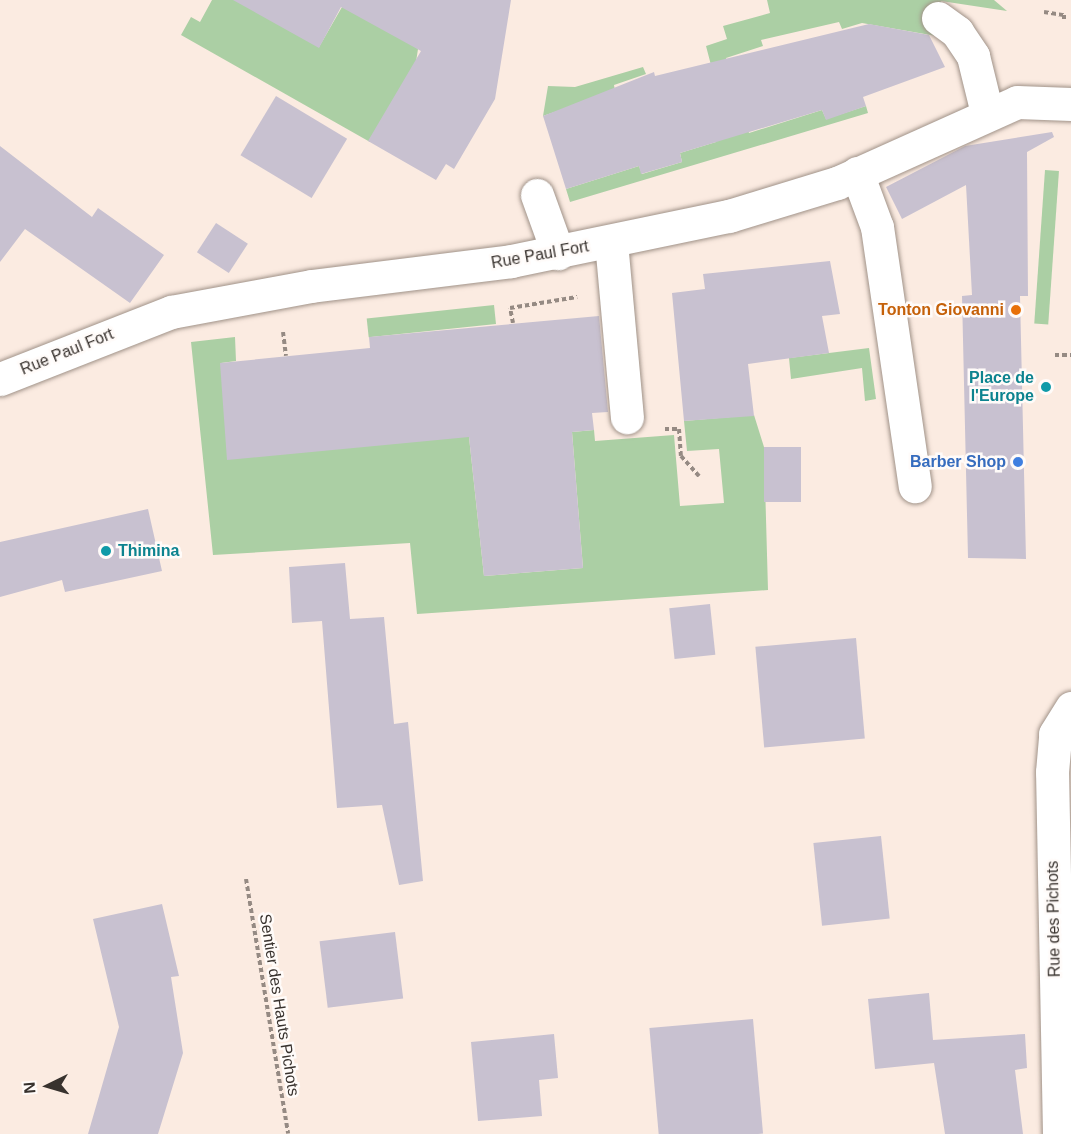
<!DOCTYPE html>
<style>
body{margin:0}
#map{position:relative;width:1071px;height:1134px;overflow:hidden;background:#fbebe1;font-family:Helvetica,sans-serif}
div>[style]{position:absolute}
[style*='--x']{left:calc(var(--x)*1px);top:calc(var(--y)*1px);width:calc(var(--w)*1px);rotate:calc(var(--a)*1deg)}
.green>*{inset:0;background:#abcfa4;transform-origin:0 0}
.building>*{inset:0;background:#c8c1d0;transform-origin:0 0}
.path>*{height:4px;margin-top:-2px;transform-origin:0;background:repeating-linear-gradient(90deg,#958a83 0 4.5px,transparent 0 7.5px)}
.roads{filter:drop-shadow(0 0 2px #a09288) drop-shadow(0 0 2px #a09288)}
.minor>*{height:33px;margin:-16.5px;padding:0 16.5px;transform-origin:16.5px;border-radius:16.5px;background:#fff}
.dots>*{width:16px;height:16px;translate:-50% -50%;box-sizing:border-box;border:3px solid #fffbf9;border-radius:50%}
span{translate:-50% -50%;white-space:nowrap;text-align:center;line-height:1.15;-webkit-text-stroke:5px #fffbf9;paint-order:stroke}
.street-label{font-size:16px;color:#38322e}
.food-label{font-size:16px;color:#c56008;font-weight:700}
.right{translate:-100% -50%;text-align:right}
.culture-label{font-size:16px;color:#0d838f;font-weight:700}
.left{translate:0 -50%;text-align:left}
.shop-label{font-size:16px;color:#366cbe;font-weight:700}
.north{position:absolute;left:18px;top:1056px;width:60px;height:60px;-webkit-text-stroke:4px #fffbf9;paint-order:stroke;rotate:265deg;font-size:16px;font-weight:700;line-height:24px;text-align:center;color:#38322e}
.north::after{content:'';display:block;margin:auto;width:21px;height:27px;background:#38322e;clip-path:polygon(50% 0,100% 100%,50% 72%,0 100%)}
</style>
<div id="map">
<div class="green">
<i style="clip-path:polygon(212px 0,237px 0,319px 47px,346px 0,418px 49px,416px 62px,370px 142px,181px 35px,191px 17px,200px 22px)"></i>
<i style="clip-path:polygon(767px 0,994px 0,1007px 11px,941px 1px,936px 36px,862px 23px,842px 29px,839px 22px,761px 40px,763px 46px,726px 58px,749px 133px,822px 110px,826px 119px,866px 106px,868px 113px,570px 202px,566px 189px,639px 166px,642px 174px,682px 162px,680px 153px,716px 142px,718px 92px,706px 46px,727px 39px,723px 26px,770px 13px)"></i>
<i style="clip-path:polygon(643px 67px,646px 74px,614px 85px,615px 91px,543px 116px,548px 86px,575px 87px)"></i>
<i style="left:1045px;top:170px;width:14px;height:154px;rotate:4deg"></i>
<i style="left:494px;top:305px;width:19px;height:128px;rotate:84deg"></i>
<i style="clip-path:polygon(235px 337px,236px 361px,221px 363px,469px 437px,484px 576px,583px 568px,572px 432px,594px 430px,595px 441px,674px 435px,680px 506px,724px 503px,719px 449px,687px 451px,684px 421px,754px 415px,764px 447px,768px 590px,417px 614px,410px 543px,213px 555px,191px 342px)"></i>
<i style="clip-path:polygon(869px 348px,876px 399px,865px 401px,862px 368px,791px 379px,789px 358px)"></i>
</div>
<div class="building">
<i style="clip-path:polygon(233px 0,511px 0,495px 99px,454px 169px,446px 164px,436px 180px,368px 141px,421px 51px,341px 7px,319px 48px)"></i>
<i style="clip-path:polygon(869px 24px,929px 35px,945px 67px,863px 97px,866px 106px,826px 120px,822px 110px,680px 153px,682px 162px,641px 174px,639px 166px,566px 189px,543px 116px,654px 72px,655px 76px)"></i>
<i style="left:276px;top:96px;width:83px;height:69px;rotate:31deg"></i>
<i style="clip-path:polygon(1052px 132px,1054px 137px,1027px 152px,1028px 296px,1020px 296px,1026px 559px,968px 558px,962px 296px,972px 295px,966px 185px,902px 219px,886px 187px,965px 146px)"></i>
<i style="clip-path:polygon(0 146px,92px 217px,98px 208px,164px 255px,130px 303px,25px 229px,0 262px)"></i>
<i style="left:216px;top:223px;width:38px;height:35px;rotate:33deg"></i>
<i style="clip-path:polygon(830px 261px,840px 314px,822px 316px,829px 353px,748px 364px,754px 416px,684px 421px,672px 293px,705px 289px,703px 274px)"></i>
<i style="clip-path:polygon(599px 316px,608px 412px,592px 413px,594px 430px,572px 432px,583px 568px,484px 576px,469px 437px,227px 460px,220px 363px,370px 348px,369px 337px)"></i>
<i style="left:764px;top:447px;width:37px;height:55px"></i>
<i style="clip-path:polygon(148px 509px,162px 571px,65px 592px,62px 580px,0 597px,0 542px)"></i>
<i style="clip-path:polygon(345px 563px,350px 619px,384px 617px,394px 724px,408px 722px,423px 881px,399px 885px,382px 805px,337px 808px,322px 621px,292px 623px,289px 567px)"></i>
<i style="left:710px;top:604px;width:51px;height:41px;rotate:84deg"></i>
<i style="left:856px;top:638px;width:101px;height:101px;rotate:85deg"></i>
<i style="left:881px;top:836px;width:83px;height:68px;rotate:84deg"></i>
<i style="clip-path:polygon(162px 904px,179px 976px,171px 977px,183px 1053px,158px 1134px,88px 1134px,119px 1027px,93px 919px)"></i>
<i style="left:395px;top:932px;width:67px;height:76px;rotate:83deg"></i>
<i style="clip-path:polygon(929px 993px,933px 1040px,1025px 1034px,1027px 1068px,1015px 1070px,1023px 1134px,945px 1134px,934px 1063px,875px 1069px,868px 999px)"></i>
<i style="left:753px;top:1019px;width:115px;height:104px;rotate:85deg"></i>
<i style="clip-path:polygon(554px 1034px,558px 1078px,539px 1080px,542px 1116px,478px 1121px,471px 1042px)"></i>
</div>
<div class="path">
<i style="--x:1044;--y:12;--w:20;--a:9"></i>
<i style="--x:1064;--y:15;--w:5;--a:90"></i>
<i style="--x:513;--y:323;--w:15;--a:-101"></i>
<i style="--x:510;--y:308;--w:68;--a:-9.3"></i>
<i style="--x:283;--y:332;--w:24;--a:83"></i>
<i style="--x:1055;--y:355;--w:16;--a:0"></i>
<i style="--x:665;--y:429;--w:14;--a:0"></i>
<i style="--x:679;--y:429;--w:27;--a:86"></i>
<i style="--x:681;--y:456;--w:27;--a:48"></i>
<i style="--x:246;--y:879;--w:258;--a:80.6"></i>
</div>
<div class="roads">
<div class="minor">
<i style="--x:938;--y:18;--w:24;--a:36"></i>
<i style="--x:957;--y:32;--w:29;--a:56"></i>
<i style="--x:973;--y:56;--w:59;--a:76.2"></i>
<i style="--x:857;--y:173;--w:58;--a:69.7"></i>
<i style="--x:877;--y:227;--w:262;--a:81.7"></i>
<i style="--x:537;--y:195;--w:62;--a:70.1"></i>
<i style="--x:611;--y:242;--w:176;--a:84.8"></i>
<i style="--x:0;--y:379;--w:184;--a:-21.4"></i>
<i style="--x:171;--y:312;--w:142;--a:-10.5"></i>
<i style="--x:311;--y:286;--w:202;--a:-7.1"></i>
<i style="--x:511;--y:261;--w:223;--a:-11.7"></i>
<i style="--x:729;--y:216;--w:113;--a:-17"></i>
<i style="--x:837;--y:183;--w:197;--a:-24.2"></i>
<i style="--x:1017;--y:102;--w:54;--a:2.1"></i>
<i style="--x:1059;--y:1134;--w:362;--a:-91.1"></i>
<i style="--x:1052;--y:772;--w:38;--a:-85"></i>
<i style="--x:1055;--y:734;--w:31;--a:-58"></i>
</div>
</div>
<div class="dots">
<i style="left:1016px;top:310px;background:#e8710a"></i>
<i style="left:1046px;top:387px;background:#0f9aa8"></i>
<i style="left:1018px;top:462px;background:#3f7fe0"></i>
<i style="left:106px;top:551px;background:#0f9aa8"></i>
</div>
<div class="street-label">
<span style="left:540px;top:255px;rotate:-10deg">Rue Paul Fort</span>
<span style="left:67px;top:352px;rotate:-22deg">Rue Paul Fort</span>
<span style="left:1054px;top:919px;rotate:-91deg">Rue des Pichots</span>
<span style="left:279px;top:1005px;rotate:81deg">Sentier des Hauts Pichots</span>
</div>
<div class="food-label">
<span class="right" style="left:1004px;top:310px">Tonton Giovanni</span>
</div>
<div class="culture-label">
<span class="right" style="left:1034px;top:387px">Place de<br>l'Europe</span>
<span class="left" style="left:118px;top:551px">Thimina</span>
</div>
<div class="shop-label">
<span class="right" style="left:1006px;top:462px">Barber Shop</span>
</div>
<div class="north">N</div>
</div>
